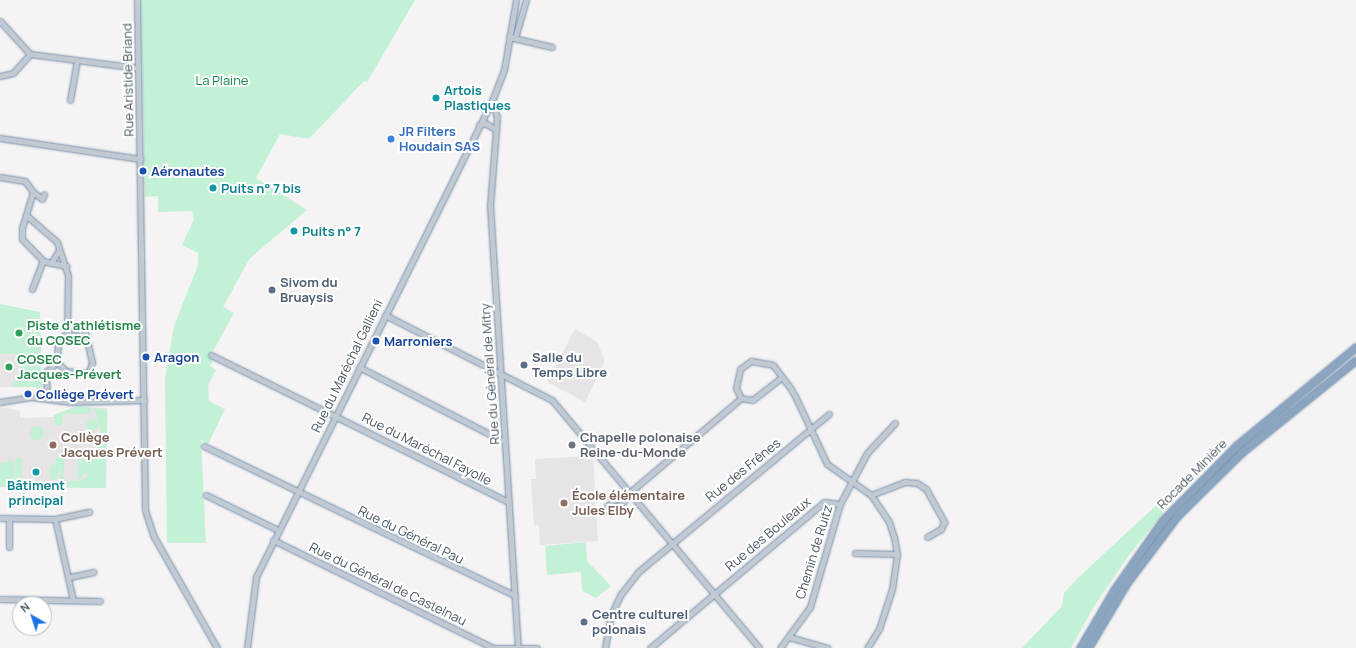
<!DOCTYPE html>
<meta charset="utf-8">
<style>
body{margin:0}
#map{position:relative;width:1356px;height:648px;overflow:hidden;background:#f5f3f3;font-family:Manrope,sans-serif}
div>[style]{position:absolute}
[style*='--x']{left:calc(var(--x)*1px);top:calc(var(--y)*1px);width:calc(var(--w)*1px);rotate:calc(var(--a)*1deg)}
.education>*{inset:0;background:#e6e4e5}
.green>*{inset:0;background:#c3f1d5}
.round{border-radius:50%}
.roads{filter:drop-shadow(0 0 1px #7690ad) drop-shadow(0 0 1px #7690ad)}
.minor>*{height:5px;margin:-2.5px;padding:0 2.5px;transform-origin:2.5px;border-radius:2.5px;background:#c1cad2}
.highway>*{height:7px;margin:-3.5px;padding:0 3.5px;transform-origin:3.5px;border-radius:3.5px;background:#8ba5c1}
.dots>*{width:11px;height:11px;translate:-50% -50%;box-sizing:border-box;border:2px solid #fff;border-radius:50%}
span{translate:-50% -50%;white-space:nowrap;text-align:center;line-height:1.15;-webkit-text-stroke:4px #fff;paint-order:stroke}
.street-label{font-size:13px;color:#4a5661}
.park-label{font-size:13px;color:#17864f}
.culture-label{font-size:13px;color:#0d838f;font-weight:700}
.left{translate:0 -50%;text-align:left}
.shop-label{font-size:13px;color:#366cbe;font-weight:700}
.transit-label{font-size:13px;color:#164399;font-weight:700}
.service-label{font-size:13px;color:#4e5e75;font-weight:700}
.leisure-label{font-size:13px;color:#27864d;font-weight:700}
.education-label{font-size:13px;color:#785e54;font-weight:700}
.worship-label{font-size:13px;color:#5b616d;font-weight:700}
.north{position:absolute;left:12px;top:596px;width:40px;height:40px;box-sizing:border-box;background:#fff;border:1px solid #b7bbc0;border-radius:50%;rotate:321deg;font-size:11px;font-weight:700;line-height:16px;text-align:center;color:#4a5661}
.north::after{content:'';display:block;margin:auto;width:14px;height:18px;background:#1a73e8;clip-path:polygon(50% 0,100% 100%,50% 72%,0 100%)}
</style>
<div id="map">
<div class="education">
<i style="clip-path:polygon(0 304px,42px 393px,34px 387px,0 387px)"></i>
<i style="clip-path:polygon(575px 329px,597px 342px,605px 361px,585px 402px,547px 382px)"></i>
<i style="clip-path:polygon(0 407px,20px 411px,20px 418px,54px 417px,74px 407px,107px 408px,106px 488px,0 487px)"></i>
<i style="clip-path:polygon(593px 456px,598px 541px,540px 545px,539px 525px,534px 525px,531px 479px,536px 479px,535px 459px)"></i>
</div>
<div class="green">
<i style="clip-path:polygon(141px 0,415px 0,367px 82px,364px 81px,309px 139px,280px 134px,256px 178px,307px 210px,250px 258px,223px 307px,234px 313px,211px 355px,215px 357px,210px 366px,216px 370px,208px 385px,209px 401px,225px 409px,208px 444px,201px 440px,206px 543px,167px 543px,165px 379px,174px 326px,198px 265px,198px 253px,182px 245px,194px 219px,192px 211px,158px 212px,158px 196px,145px 197px)"></i>
<i style="clip-path:polygon(0 304px,40px 312px,42px 393px,36px 387px,12px 387px,12px 381px,21px 381px,20px 354px,0 354px)"></i>
<i style="clip-path:polygon(74px 407px,91px 407px,90px 414px,63px 414px,62px 425px,54px 426px,54px 415px)"></i>
<i style="clip-path:polygon(94px 408px,107px 410px,106px 488px,0 487px,0 463px,8px 463px,8px 459px,15px 461px,14px 476px,22px 481px,79px 481px,87px 477px,86px 456px,96px 448px,101px 431px)"></i>
<i class="round" style="left:86px;top:419px;width:12px;height:12px"></i>
<i class="round" style="left:30px;top:426px;width:14px;height:14px"></i>
<i style="clip-path:polygon(73px 451px,84px 453px,87px 471px,80px 479px,77px 478px,78px 458px,73px 458px)"></i>
<i style="clip-path:polygon(17px 458px,22px 458px,22px 480px,15px 473px)"></i>
<i style="clip-path:polygon(56px 458px,64px 458px,64px 478px,69px 479px,60px 479px,61px 466px,56px 480px,50px 480px,50px 465px,55px 465px)"></i>
<i style="clip-path:polygon(1179px 484px,1177px 496px,1129px 555px,1093px 608px,1071px 648px,1022px 648px,1062px 606px,1064px 593px,1079px 577px)"></i>
<i style="clip-path:polygon(586px 542px,587px 561px,611px 586px,596px 598px,582px 591px,581px 572px,547px 575px,545px 546px)"></i>
</div>
<div class="roads">
<div class="minor">
<i style="--x:137;--y:0;--w:510;--a:89.1"></i>
<i style="--x:145;--y:510;--w:28;--a:72"></i>
<i style="--x:154;--y:537;--w:128;--a:60.4"></i>
<i style="--x:0;--y:21;--w:45;--a:47.7"></i>
<i style="--x:30;--y:54;--w:109;--a:7.4"></i>
<i style="--x:509;--y:37;--w:44;--a:13.1"></i>
<i style="--x:515;--y:38;--w:40;--a:-74"></i>
<i style="--x:0;--y:76;--w:13;--a:-13"></i>
<i style="--x:13;--y:73;--w:25;--a:-48"></i>
<i style="--x:70;--y:100;--w:39;--a:-80"></i>
<i style="--x:492;--y:101;--w:17;--a:73"></i>
<i style="--x:497;--y:117;--w:88;--a:94.5"></i>
<i style="--x:490;--y:205;--w:444;--a:86.4"></i>
<i style="--x:479;--y:125;--w:6;--a:-18"></i>
<i style="--x:485;--y:123;--w:12;--a:31"></i>
<i style="--x:0;--y:138;--w:142;--a:8.5"></i>
<i style="--x:0;--y:177;--w:25;--a:9"></i>
<i style="--x:25;--y:181;--w:14;--a:54"></i>
<i style="--x:33;--y:192;--w:37;--a:107"></i>
<i style="--x:22;--y:227;--w:12;--a:90"></i>
<i style="--x:22;--y:239;--w:30;--a:46"></i>
<i style="--x:43;--y:261;--w:24;--a:12"></i>
<i style="--x:33;--y:192;--w:11;--a:38"></i>
<i style="--x:42;--y:199;--w:5;--a:-68"></i>
<i style="--x:26;--y:215;--w:41;--a:41.1"></i>
<i style="--x:57;--y:242;--w:35;--a:72"></i>
<i style="--x:68;--y:275;--w:58;--a:91"></i>
<i style="--x:67;--y:333;--w:12;--a:138"></i>
<i style="--x:58;--y:341;--w:21;--a:93"></i>
<i style="--x:57;--y:362;--w:15;--a:138"></i>
<i style="--x:46;--y:372;--w:25;--a:88"></i>
<i style="--x:51;--y:263;--w:15;--a:-58"></i>
<i style="--x:32;--y:289;--w:30;--a:-69"></i>
<i style="--x:385;--y:315;--w:187;--a:27"></i>
<i style="--x:552;--y:400;--w:323;--a:50.1"></i>
<i style="--x:85;--y:332;--w:32;--a:77"></i>
<i style="--x:92;--y:363;--w:9;--a:111"></i>
<i style="--x:67;--y:333;--w:9;--a:18"></i>
<i style="--x:76;--y:336;--w:12;--a:-35"></i>
<i style="--x:86;--y:329;--w:20;--a:-165"></i>
<i style="--x:211;--y:355;--w:332;--a:26.3"></i>
<i style="--x:57;--y:362;--w:13;--a:45"></i>
<i style="--x:66;--y:371;--w:30;--a:6"></i>
<i style="--x:359;--y:367;--w:164;--a:27.2"></i>
<i style="--x:782;--y:377;--w:37;--a:142"></i>
<i style="--x:753;--y:400;--w:12;--a:-171"></i>
<i style="--x:741;--y:398;--w:11;--a:-117"></i>
<i style="--x:736;--y:388;--w:19;--a:-78"></i>
<i style="--x:740;--y:369;--w:14;--a:-36"></i>
<i style="--x:751;--y:361;--w:22;--a:10"></i>
<i style="--x:773;--y:365;--w:26;--a:53"></i>
<i style="--x:789;--y:386;--w:12;--a:59"></i>
<i style="--x:795;--y:396;--w:75;--a:64.8"></i>
<i style="--x:827;--y:464;--w:54;--a:35.2"></i>
<i style="--x:871;--y:495;--w:32;--a:56"></i>
<i style="--x:889;--y:522;--w:16;--a:72"></i>
<i style="--x:894;--y:537;--w:17;--a:80"></i>
<i style="--x:897;--y:554;--w:35;--a:98"></i>
<i style="--x:892;--y:589;--w:42;--a:108"></i>
<i style="--x:879;--y:629;--w:22;--a:122"></i>
<i style="--x:0;--y:402;--w:31;--a:-9"></i>
<i style="--x:31;--y:397;--w:39;--a:7"></i>
<i style="--x:70;--y:402;--w:74;--a:-1.5"></i>
<i style="--x:204;--y:446;--w:345;--a:25.7"></i>
<i style="--x:206;--y:495;--w:80;--a:25.9"></i>
<i style="--x:871;--y:495;--w:36;--a:-21"></i>
<i style="--x:905;--y:482;--w:12;--a:5"></i>
<i style="--x:917;--y:483;--w:11;--a:34"></i>
<i style="--x:926;--y:489;--w:38;--a:61"></i>
<i style="--x:944;--y:522;--w:8;--a:113"></i>
<i style="--x:941;--y:529;--w:16;--a:150"></i>
<i style="--x:622;--y:499;--w:3;--a:45"></i>
<i style="--x:624;--y:501;--w:17;--a:140"></i>
<i style="--x:611;--y:512;--w:4;--a:-166"></i>
<i style="--x:607;--y:511;--w:5;--a:-90"></i>
<i style="--x:607;--y:506;--w:16;--a:-43"></i>
<i style="--x:619;--y:495;--w:5;--a:53"></i>
<i style="--x:622;--y:499;--w:156;--a:-40.3"></i>
<i style="--x:0;--y:518;--w:55;--a:1"></i>
<i style="--x:55;--y:519;--w:83;--a:77.5"></i>
<i style="--x:55;--y:519;--w:35;--a:-12"></i>
<i style="--x:273;--y:540;--w:245;--a:26.1"></i>
<i style="--x:9;--y:547;--w:29;--a:-90"></i>
<i style="--x:855;--y:553;--w:42;--a:1.4"></i>
<i style="--x:70;--y:577;--w:24;--a:-12"></i>
<i style="--x:0;--y:599;--w:100;--a:1.1"></i>
<i style="--x:789;--y:637;--w:40;--a:16"></i>
<i style="--x:247;--y:648;--w:72;--a:-82.8"></i>
<i style="--x:256;--y:577;--w:531;--a:-63.63"></i>
<i style="--x:492;--y:101;--w:33;--a:-69"></i>
<i style="--x:504;--y:70;--w:71;--a:-80.3"></i>
<i style="--x:496;--y:648;--w:41;--a:0"></i>
<i style="--x:605;--y:648;--w:34;--a:-80"></i>
<i style="--x:611;--y:615;--w:23;--a:-65"></i>
<i style="--x:621;--y:594;--w:28;--a:-52"></i>
<i style="--x:638;--y:572;--w:248;--a:-39.6"></i>
<i style="--x:650;--y:648;--w:227;--a:-40"></i>
<i style="--x:824;--y:502;--w:16;--a:7"></i>
<i style="--x:780;--y:648;--w:51;--a:-53.8"></i>
<i style="--x:810;--y:607;--w:107;--a:-73.8"></i>
<i style="--x:840;--y:504;--w:58;--a:-62.1"></i>
<i style="--x:867;--y:453;--w:41;--a:-47"></i>
</div>
<div class="highway">
<i style="--x:1080;--y:648;--w:67;--a:-59.6"></i>
<i style="--x:1114;--y:590;--w:85;--a:-55"></i>
<i style="--x:1163;--y:520;--w:105;--a:-45.4"></i>
<i style="--x:1237;--y:445;--w:154;--a:-39.5"></i>
<i style="--x:1088;--y:648;--w:74;--a:-59.3"></i>
<i style="--x:1126;--y:584;--w:85;--a:-53.1"></i>
<i style="--x:1177;--y:516;--w:91;--a:-44.6"></i>
<i style="--x:1242;--y:452;--w:146;--a:-38.9"></i>
</div>
</div>
<div class="dots">
<i style="left:436px;top:98px;background:#0f9aa8"></i>
<i style="left:391px;top:139px;background:#3f7fe0"></i>
<i style="left:143px;top:171px;background:#1a4fb4"></i>
<i style="left:213px;top:188px;background:#0f9aa8"></i>
<i style="left:294px;top:231px;background:#0f9aa8"></i>
<i style="left:272px;top:290px;background:#5c6f8a"></i>
<i style="left:19px;top:333px;background:#2e9e5b"></i>
<i style="left:376px;top:341px;background:#1a4fb4"></i>
<i style="left:146px;top:357px;background:#1a4fb4"></i>
<i style="left:524px;top:365px;background:#5c6f8a"></i>
<i style="left:9px;top:367px;background:#2e9e5b"></i>
<i style="left:28px;top:394px;background:#1a4fb4"></i>
<i style="left:53px;top:445px;background:#8d6e63"></i>
<i style="left:572px;top:445px;background:#6b7280"></i>
<i style="left:36px;top:472px;background:#0f9aa8"></i>
<i style="left:564px;top:503px;background:#8d6e63"></i>
<i style="left:584px;top:622px;background:#5c6f8a"></i>
</div>
<div class="street-label">
<span style="left:128px;top:80px;rotate:-91deg">Rue Aristide Briand</span>
<span style="left:347px;top:366px;rotate:-64deg">Rue du Maréchal Gallieni</span>
<span style="left:490px;top:374px;rotate:-94deg">Rue du Général de Mitry</span>
<span style="left:427px;top:449px;rotate:27deg">Rue du Maréchal Fayolle</span>
<span style="left:743px;top:470px;rotate:-39deg">Rue des Frênes</span>
<span style="left:1192px;top:474px;rotate:-45deg">Rocade Minière</span>
<span style="left:768px;top:534px;rotate:-40deg">Rue des Bouleaux</span>
<span style="left:411px;top:535px;rotate:26deg">Rue du Général Pau</span>
<span style="left:814px;top:552px;rotate:-73deg">Chemin de Ruitz</span>
<span style="left:388px;top:584px;rotate:26deg">Rue du Général de Castelnau</span>
</div>
<div class="park-label">
<span style="left:222px;top:80px">La Plaine</span>
</div>
<div class="culture-label">
<span class="left" style="left:444px;top:98px">Artois<br>Plastiques</span>
<span class="left" style="left:221px;top:188px">Puits n° 7 bis</span>
<span class="left" style="left:302px;top:231px">Puits n° 7</span>
<span style="left:36px;top:493px">Bâtiment<br>principal</span>
</div>
<div class="shop-label">
<span class="left" style="left:399px;top:139px">JR Filters<br>Houdain SAS</span>
</div>
<div class="transit-label">
<span class="left" style="left:151px;top:171px">Aéronautes</span>
<span class="left" style="left:384px;top:341px">Marroniers</span>
<span class="left" style="left:154px;top:357px">Aragon</span>
<span class="left" style="left:36px;top:394px">Collège Prévert</span>
</div>
<div class="service-label">
<span class="left" style="left:280px;top:290px">Sivom du<br>Bruaysis</span>
<span class="left" style="left:532px;top:365px">Salle du<br>Temps Libre</span>
<span class="left" style="left:592px;top:622px">Centre culturel<br>polonais</span>
</div>
<div class="leisure-label">
<span class="left" style="left:27px;top:333px">Piste d'athlétisme<br>du COSEC</span>
<span class="left" style="left:17px;top:367px">COSEC<br>Jacques-Prévert</span>
</div>
<div class="education-label">
<span class="left" style="left:61px;top:445px">Collège<br>Jacques Prévert</span>
<span class="left" style="left:572px;top:503px">École élémentaire<br>Jules Elby</span>
</div>
<div class="worship-label">
<span class="left" style="left:580px;top:445px">Chapelle polonaise<br>Reine-du-Monde</span>
</div>
<div class="north">N</div>
</div>
